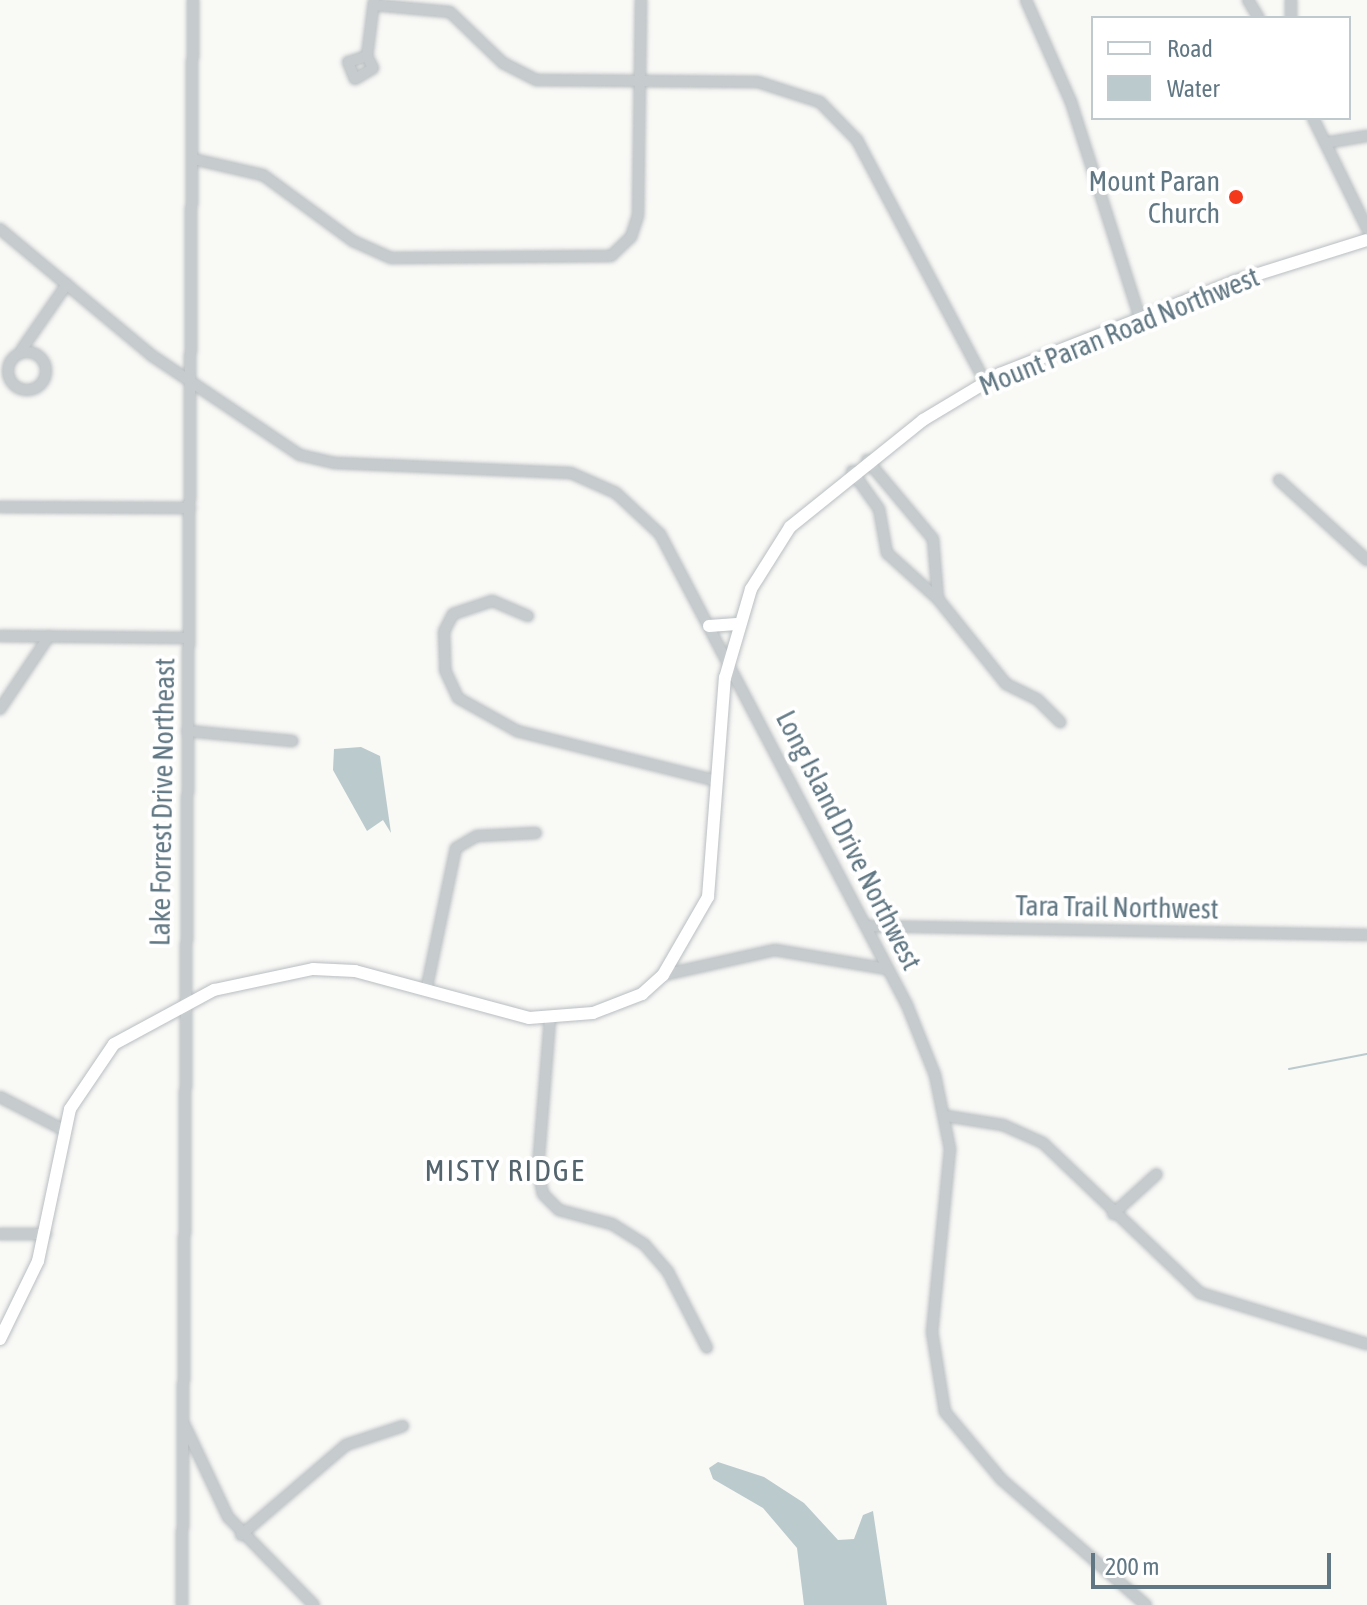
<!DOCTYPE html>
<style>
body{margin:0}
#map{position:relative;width:1367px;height:1605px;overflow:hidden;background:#f9f9f6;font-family:"Asap Condensed",sans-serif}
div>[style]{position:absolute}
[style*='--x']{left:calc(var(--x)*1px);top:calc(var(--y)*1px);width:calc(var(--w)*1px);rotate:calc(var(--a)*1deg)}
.water>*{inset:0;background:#bbcacd}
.stream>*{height:2px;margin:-1px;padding:0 1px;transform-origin:1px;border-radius:1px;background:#bbcacd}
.roads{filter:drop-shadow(0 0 2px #b9bec1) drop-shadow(0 0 2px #b9bec1)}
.minor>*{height:10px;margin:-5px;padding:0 5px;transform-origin:5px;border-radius:5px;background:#c6cbce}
.minor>.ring{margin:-5px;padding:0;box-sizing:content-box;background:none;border:10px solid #c6cbce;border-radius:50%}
.major>*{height:12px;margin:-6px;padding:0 6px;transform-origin:6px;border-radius:6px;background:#fff}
.dots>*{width:22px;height:22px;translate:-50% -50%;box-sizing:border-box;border:4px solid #fff;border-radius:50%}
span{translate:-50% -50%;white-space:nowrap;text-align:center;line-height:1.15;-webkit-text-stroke:8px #fff;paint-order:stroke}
.poi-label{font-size:28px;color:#617884}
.right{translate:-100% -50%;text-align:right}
.street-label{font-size:28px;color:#617884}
.neighbourhood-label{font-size:30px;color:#54656e;letter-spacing:2px}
.legend{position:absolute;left:1091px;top:16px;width:260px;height:104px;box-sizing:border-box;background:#fff;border:2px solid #c0c9ce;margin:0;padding:10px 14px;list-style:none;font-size:24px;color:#617884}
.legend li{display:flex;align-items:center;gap:16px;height:40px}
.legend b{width:40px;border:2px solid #c0c9ce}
.scale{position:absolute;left:1091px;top:1553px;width:240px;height:36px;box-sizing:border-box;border:4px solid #617884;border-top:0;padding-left:10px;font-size:24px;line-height:28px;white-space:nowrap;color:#617884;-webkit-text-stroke:6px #fff;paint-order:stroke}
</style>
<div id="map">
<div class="water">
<i style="clip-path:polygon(361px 747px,380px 756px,391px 833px,383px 820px,367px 831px,333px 770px,334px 749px)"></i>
<i style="clip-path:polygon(718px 1462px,764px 1477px,804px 1503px,838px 1540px,854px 1539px,863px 1515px,873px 1511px,887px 1605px,804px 1605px,797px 1548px,763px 1508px,713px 1479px,709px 1468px)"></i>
</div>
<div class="stream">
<i style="--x:1289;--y:1069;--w:79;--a:-10.9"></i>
</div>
<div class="roads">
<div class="minor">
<i style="--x:1026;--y:0;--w:111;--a:66.2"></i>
<i style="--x:1071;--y:102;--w:227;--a:72.3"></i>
<i style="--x:1248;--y:0;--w:21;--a:59"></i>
<i style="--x:374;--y:5;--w:76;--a:5.3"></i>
<i style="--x:450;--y:12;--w:74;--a:43.9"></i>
<i style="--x:503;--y:63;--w:38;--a:27"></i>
<i style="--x:537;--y:80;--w:221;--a:0.5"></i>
<i style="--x:758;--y:82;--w:65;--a:17.9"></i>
<i style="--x:820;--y:102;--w:53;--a:45.8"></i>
<i style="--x:857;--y:140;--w:274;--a:62.1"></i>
<i style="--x:1291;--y:18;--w:18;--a:-90"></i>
<i style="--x:367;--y:56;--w:20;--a:162"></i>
<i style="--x:348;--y:62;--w:18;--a:68"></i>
<i style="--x:355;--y:79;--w:21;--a:-31"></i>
<i style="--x:373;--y:68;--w:13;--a:-117"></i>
<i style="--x:367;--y:56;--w:55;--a:-82.7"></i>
<i style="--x:1313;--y:118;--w:123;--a:63.9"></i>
<i style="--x:1325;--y:143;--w:43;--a:-9.5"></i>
<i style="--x:193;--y:159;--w:72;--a:12.9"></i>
<i style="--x:263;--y:175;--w:112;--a:36.3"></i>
<i style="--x:353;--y:241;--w:42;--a:24.1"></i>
<i style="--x:391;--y:258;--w:220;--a:-0.5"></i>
<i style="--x:611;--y:256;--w:28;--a:-44"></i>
<i style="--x:631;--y:237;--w:23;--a:-72"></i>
<i style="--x:638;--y:215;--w:215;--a:-89.2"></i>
<i style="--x:0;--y:229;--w:197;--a:39.8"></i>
<i style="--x:151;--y:355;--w:179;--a:33.9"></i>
<i style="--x:300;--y:455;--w:36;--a:13"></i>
<i style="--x:335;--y:463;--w:236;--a:2.4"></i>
<i style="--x:571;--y:473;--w:49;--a:24"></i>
<i style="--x:616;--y:493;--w:60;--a:43"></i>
<i style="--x:660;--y:534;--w:532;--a:62.33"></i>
<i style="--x:907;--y:1005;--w:75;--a:68.2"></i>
<i style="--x:935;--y:1075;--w:76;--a:78.5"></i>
<i style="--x:950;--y:1149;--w:184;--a:95.6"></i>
<i style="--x:932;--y:1332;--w:81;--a:80.8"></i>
<i style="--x:945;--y:1412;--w:87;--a:50.1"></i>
<i style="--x:1001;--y:1479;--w:192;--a:41"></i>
<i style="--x:22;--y:349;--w:79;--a:-55.3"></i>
<i class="ring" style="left:8px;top:352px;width:28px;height:28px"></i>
<i style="--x:867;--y:460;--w:103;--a:50.1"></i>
<i style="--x:933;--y:539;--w:60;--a:85.2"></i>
<i style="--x:852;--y:471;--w:47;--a:54.6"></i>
<i style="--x:879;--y:509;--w:45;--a:79.7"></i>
<i style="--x:887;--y:553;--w:69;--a:42"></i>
<i style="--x:938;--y:599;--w:109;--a:51.3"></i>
<i style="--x:1006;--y:684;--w:34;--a:26"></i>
<i style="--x:1037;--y:699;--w:33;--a:45"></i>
<i style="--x:1279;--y:480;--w:119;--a:42.3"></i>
<i style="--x:0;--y:507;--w:190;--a:0.3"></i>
<i style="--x:528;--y:616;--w:39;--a:-157"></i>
<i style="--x:492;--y:601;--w:41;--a:161.6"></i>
<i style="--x:453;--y:614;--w:20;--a:117"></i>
<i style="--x:444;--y:632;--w:38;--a:88"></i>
<i style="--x:445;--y:670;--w:31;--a:65"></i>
<i style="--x:458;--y:698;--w:68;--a:29.2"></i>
<i style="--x:517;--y:731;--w:202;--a:14"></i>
<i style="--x:0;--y:636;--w:189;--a:0.6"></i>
<i style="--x:0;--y:709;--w:88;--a:-56.1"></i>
<i style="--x:187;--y:731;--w:106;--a:5.4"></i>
<i style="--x:866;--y:926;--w:501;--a:1.03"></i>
<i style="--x:663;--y:975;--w:115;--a:-12.6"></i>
<i style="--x:775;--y:950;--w:114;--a:9.6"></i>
<i style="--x:426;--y:991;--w:146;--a:-78.2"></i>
<i style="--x:456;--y:848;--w:24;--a:-30"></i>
<i style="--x:477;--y:836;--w:59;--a:-2.9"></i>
<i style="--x:550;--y:1019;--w:150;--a:94.6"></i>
<i style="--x:538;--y:1169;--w:25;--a:79"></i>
<i style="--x:543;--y:1194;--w:23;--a:45"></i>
<i style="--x:559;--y:1210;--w:55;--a:14.8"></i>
<i style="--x:612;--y:1224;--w:38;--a:32"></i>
<i style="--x:644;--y:1244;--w:37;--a:49"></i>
<i style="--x:668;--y:1272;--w:85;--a:62.8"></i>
<i style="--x:0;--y:1097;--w:72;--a:27.3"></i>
<i style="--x:946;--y:1116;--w:58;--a:9"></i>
<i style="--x:1003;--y:1125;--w:44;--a:24.2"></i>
<i style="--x:1043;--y:1143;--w:217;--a:43.7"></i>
<i style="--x:1200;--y:1293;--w:175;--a:17"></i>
<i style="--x:1113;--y:1214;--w:59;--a:-42.3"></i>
<i style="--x:0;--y:1234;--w:46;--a:0"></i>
<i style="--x:185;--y:1426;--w:101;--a:64.7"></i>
<i style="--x:228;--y:1517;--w:123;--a:45.7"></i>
<i style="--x:241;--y:1535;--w:138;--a:-40.6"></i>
<i style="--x:346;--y:1445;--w:60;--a:-18.4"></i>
<i style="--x:182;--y:1605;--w:1605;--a:-89.61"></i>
</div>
<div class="major">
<i style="--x:709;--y:626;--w:31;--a:-4"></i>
<i style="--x:0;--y:1339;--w:87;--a:-64"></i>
<i style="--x:38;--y:1261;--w:155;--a:-78.1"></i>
<i style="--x:70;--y:1109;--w:78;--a:-55.9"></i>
<i style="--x:114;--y:1044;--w:114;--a:-28.4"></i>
<i style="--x:214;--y:990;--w:101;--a:-12"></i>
<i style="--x:313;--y:969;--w:42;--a:2.7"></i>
<i style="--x:355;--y:971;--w:180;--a:15.1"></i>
<i style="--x:529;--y:1018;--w:64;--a:-4.5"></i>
<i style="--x:593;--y:1013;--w:53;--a:-21.2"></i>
<i style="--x:642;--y:994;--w:28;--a:-42"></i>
<i style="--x:663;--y:975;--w:90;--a:-60"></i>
<i style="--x:708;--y:897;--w:220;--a:-85.6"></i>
<i style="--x:725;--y:678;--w:93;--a:-73.7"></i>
<i style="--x:751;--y:589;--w:73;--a:-57.8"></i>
<i style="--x:790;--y:527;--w:171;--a:-38.8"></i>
<i style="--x:923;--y:420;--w:90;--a:-30.9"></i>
<i style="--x:1000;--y:374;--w:251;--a:-21.5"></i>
<i style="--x:1233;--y:282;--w:140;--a:-17.4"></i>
</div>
</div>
<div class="dots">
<i style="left:1236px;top:197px;background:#f4381b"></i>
</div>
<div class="poi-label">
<span class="right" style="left:1220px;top:197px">Mount Paran<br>Church</span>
</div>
<div class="street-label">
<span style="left:1119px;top:331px;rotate:-22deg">Mount Paran Road Northwest</span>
<span style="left:162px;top:802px;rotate:-89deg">Lake Forrest Drive Northeast</span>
<span style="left:849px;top:840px;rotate:63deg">Long Island Drive Northwest</span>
<span style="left:1117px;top:907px;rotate:1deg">Tara Trail Northwest</span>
</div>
<div class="neighbourhood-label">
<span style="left:505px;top:1170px">MISTY RIDGE</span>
</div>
<ul class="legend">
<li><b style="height:10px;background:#fff"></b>Road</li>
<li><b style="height:22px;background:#bbcacd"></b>Water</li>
</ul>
<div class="scale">200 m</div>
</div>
